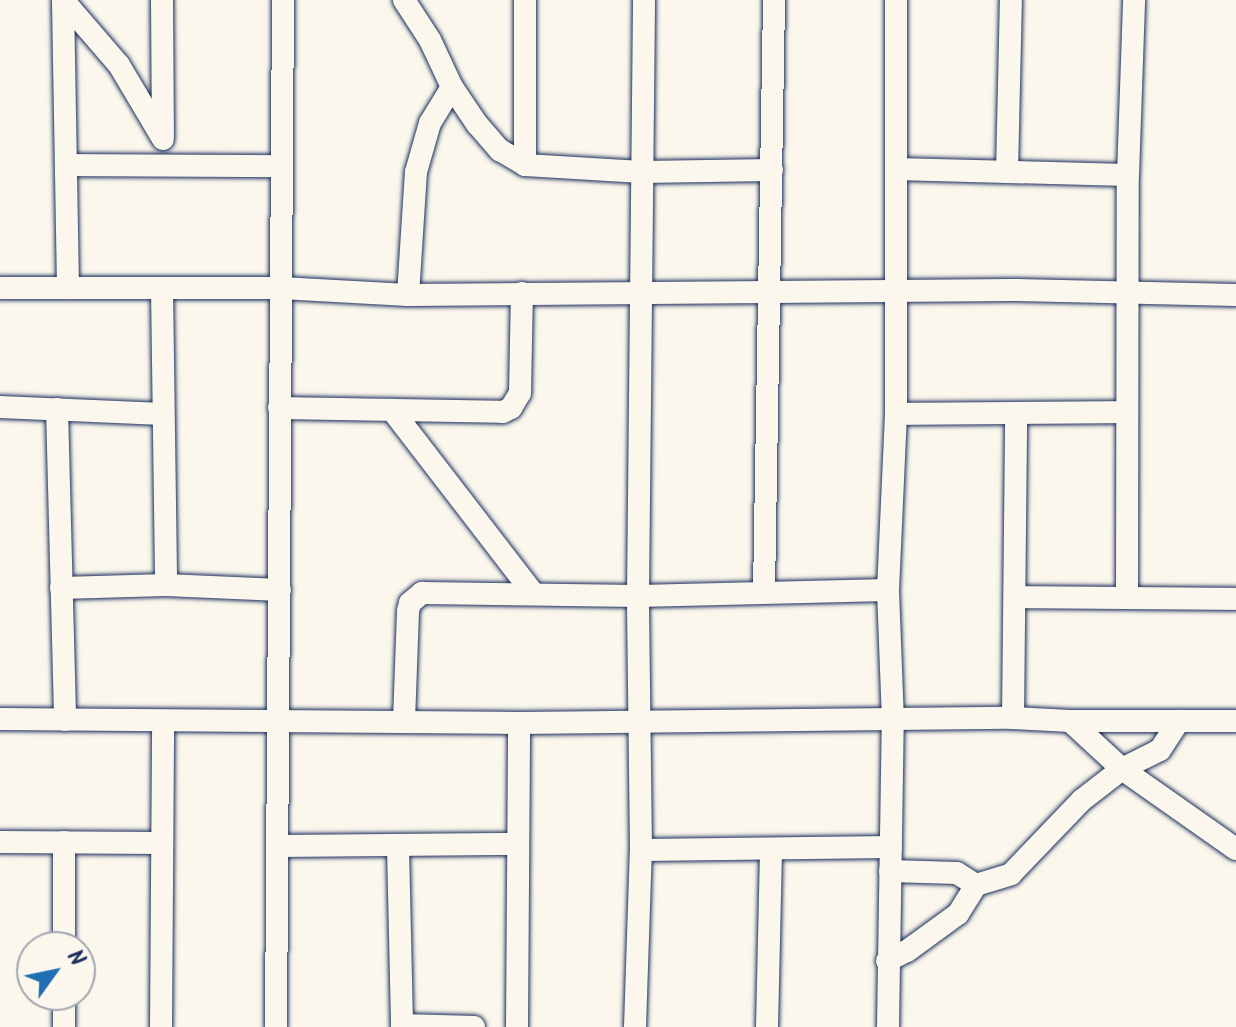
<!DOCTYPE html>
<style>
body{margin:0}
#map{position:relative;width:1236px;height:1027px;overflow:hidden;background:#fbf7ec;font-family:Kalam,sans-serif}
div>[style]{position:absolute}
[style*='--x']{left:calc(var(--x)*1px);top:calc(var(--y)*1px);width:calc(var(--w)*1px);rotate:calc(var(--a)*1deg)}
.roads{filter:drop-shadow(0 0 2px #1b2f5e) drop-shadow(0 0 2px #1b2f5e)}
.minor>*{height:22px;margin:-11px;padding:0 11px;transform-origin:11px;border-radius:11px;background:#fbf7ec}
span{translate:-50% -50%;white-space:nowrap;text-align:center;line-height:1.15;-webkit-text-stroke:7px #fbf7ec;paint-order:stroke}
.north{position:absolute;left:16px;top:931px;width:80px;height:80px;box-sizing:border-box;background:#fbf7ec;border:2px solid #a1a7b3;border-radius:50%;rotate:57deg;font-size:22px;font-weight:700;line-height:32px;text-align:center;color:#1b2f5e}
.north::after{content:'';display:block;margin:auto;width:28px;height:36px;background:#1f6fb2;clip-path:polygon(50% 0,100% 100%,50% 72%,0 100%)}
</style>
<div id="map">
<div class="roads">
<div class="minor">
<i style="--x:63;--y:0;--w:86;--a:49.3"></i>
<i style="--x:119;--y:65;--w:86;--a:59.3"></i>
<i style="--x:162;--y:0;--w:135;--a:89.6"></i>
<i style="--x:404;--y:0;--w:48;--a:57"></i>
<i style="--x:430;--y:40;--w:52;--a:64.9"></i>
<i style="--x:452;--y:87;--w:45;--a:56"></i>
<i style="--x:477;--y:124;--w:35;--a:49"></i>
<i style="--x:500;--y:150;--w:29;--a:31"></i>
<i style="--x:525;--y:165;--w:117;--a:3.4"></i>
<i style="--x:642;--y:172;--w:130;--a:-0.9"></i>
<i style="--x:63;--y:1;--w:287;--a:89"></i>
<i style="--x:67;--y:165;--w:214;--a:0.3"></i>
<i style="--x:525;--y:165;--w:165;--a:-90"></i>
<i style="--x:896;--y:169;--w:232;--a:1.5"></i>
<i style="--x:1007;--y:172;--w:172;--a:-88.7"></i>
<i style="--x:0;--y:288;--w:281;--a:0"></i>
<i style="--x:281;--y:288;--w:127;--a:3.2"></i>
<i style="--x:408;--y:295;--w:609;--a:-0.47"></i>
<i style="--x:1017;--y:290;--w:219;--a:1.3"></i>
<i style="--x:162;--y:289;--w:296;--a:89.2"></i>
<i style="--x:408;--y:295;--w:123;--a:-86.3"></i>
<i style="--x:416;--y:172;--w:51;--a:-74.1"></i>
<i style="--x:430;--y:123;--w:42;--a:-58.6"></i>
<i style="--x:0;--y:407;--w:163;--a:2.5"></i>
<i style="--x:279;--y:408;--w:224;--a:1"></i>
<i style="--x:503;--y:412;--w:9;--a:-27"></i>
<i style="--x:511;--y:408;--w:17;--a:-59"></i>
<i style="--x:520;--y:393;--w:100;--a:-88.9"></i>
<i style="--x:57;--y:409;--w:311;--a:88.5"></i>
<i style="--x:392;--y:410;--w:231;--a:52.4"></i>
<i style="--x:896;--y:414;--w:231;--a:-0.5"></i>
<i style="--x:61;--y:588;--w:105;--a:-1.6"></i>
<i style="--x:166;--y:585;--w:114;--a:2.5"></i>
<i style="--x:764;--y:592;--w:592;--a:-89.03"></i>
<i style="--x:1127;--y:596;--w:421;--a:-89.9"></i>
<i style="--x:1128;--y:175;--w:175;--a:-88"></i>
<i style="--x:1016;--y:597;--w:220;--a:0.5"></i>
<i style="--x:1013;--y:718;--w:303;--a:-89.4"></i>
<i style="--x:0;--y:719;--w:519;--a:0.44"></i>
<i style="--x:519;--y:723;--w:494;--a:-0.6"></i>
<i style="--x:1013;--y:718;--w:57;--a:3"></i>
<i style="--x:1070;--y:721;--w:166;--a:0"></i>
<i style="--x:404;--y:721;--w:110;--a:-87.9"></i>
<i style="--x:408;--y:611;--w:8;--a:-76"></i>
<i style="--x:410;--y:603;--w:16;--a:-40"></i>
<i style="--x:422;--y:593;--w:216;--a:0.8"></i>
<i style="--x:638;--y:596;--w:250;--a:-1.4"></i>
<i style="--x:1070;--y:721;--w:71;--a:42.7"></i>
<i style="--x:1122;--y:769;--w:139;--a:35.1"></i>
<i style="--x:0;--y:842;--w:161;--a:0.4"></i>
<i style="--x:64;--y:842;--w:105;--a:90"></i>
<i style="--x:279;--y:846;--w:239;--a:-0.5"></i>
<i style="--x:398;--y:847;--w:180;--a:88.7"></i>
<i style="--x:641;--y:850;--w:250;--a:-0.7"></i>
<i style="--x:976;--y:885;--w:37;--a:-17"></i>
<i style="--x:1011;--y:874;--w:103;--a:-46.2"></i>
<i style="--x:1082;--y:800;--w:51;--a:-37.8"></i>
<i style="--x:1122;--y:769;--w:42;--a:-26.6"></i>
<i style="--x:1160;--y:750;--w:35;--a:-57"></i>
<i style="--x:887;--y:961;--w:22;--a:-27"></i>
<i style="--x:907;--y:951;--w:63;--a:-36"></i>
<i style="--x:958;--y:914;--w:34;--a:-58"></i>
<i style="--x:976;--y:885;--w:22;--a:-148"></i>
<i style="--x:957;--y:873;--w:67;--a:-178.3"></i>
<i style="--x:64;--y:995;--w:32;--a:90"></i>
<i style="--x:402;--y:1025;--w:72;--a:1.6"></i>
<i style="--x:161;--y:1027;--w:306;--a:-89.6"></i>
<i style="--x:276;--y:1027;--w:1027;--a:-89.61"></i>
<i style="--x:517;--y:1027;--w:304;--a:-89.6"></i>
<i style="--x:635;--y:1027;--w:177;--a:-88.1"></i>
<i style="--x:641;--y:850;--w:254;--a:-90.7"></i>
<i style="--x:638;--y:596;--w:596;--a:-89.42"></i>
<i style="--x:767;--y:1027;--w:177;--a:-88.7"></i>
<i style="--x:888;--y:1027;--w:306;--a:-89.1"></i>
<i style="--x:893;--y:721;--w:131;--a:-92.2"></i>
<i style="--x:888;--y:590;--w:176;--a:-87.4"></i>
<i style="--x:896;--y:414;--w:414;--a:-90"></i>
</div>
</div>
<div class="north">N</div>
</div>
